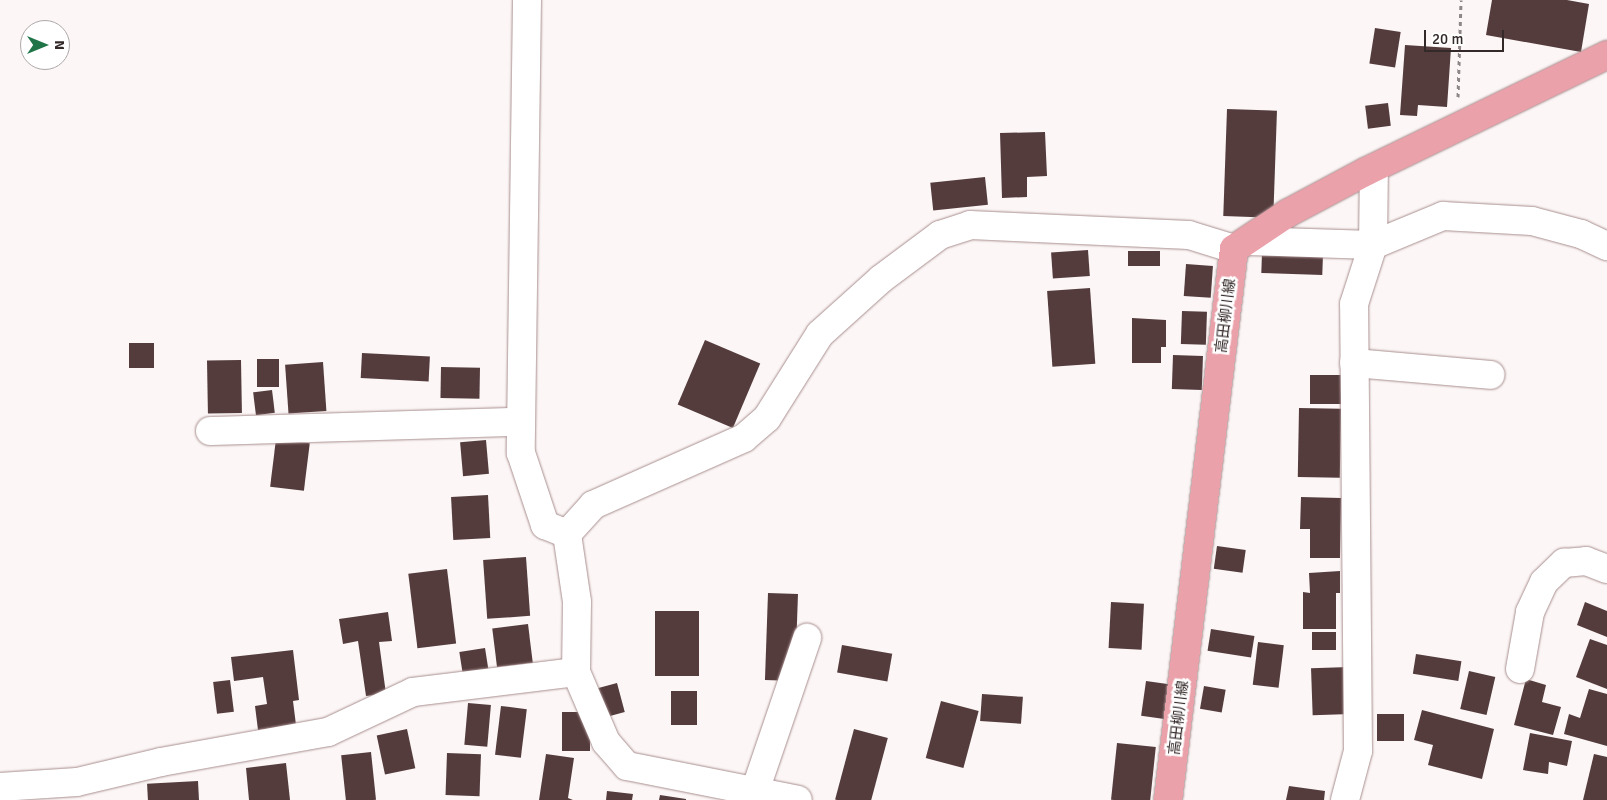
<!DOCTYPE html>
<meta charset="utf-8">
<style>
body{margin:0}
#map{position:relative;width:1607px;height:800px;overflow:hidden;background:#fcf6f6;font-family:Signika,"Noto Sans JP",sans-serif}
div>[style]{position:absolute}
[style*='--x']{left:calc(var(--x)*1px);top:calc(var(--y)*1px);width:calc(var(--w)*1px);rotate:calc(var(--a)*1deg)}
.building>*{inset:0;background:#543c3d;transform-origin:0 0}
.path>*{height:3px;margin-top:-1.5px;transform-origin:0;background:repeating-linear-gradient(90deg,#8f8787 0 4px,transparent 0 8px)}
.roads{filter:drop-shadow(0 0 1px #a98e8f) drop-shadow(0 0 1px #a98e8f)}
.minor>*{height:28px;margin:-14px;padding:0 14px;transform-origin:14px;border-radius:14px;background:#fff}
.major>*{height:28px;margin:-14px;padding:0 14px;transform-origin:14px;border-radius:14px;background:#eaa1aa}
span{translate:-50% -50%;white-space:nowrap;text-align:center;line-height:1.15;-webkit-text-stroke:5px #fff;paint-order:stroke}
.street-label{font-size:15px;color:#342929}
.north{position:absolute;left:20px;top:20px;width:50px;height:50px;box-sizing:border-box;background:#fff;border:1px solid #aea9a9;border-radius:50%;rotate:90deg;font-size:14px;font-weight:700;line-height:20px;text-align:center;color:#342929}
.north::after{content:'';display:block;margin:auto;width:18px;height:22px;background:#1f7547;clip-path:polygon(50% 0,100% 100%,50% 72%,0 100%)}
.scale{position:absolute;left:1424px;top:30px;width:80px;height:22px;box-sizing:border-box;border:2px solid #342929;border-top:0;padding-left:6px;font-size:15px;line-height:18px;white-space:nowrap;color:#342929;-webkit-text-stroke:4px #fff;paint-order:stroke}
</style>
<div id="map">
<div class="building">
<i style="clip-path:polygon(1492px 0,1567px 0,1589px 4px,1581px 52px,1486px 35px)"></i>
<i style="left:1375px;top:28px;width:26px;height:36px;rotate:9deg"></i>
<i style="clip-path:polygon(1405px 45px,1451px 48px,1447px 107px,1418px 105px,1417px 116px,1400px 115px)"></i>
<i style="left:1388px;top:103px;width:23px;height:23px;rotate:83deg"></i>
<i style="left:1227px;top:109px;width:50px;height:107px;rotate:2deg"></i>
<i style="clip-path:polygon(1045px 132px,1047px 176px,1027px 177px,1027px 197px,1002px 198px,1000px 133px)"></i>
<i style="left:985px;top:177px;width:28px;height:55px;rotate:84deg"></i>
<i style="left:1088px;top:250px;width:26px;height:37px;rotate:86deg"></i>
<i style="left:1160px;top:251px;width:15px;height:32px;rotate:90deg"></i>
<i style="left:1262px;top:253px;width:61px;height:20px;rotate:2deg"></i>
<i style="left:1186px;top:264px;width:27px;height:32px;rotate:4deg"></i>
<i style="left:1090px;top:288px;width:76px;height:43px;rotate:86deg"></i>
<i style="left:1182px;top:311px;width:25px;height:33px;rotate:2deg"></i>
<i style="clip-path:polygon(1132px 318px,1166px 320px,1166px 347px,1161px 347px,1161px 363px,1132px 363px)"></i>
<i style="left:705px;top:340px;width:60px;height:70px;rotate:23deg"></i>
<i style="left:129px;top:343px;width:25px;height:25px"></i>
<i style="left:362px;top:353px;width:68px;height:25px;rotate:3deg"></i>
<i style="left:1173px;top:355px;width:30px;height:34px;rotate:2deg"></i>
<i style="left:257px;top:359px;width:22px;height:28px"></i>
<i style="left:241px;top:360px;width:53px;height:34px;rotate:89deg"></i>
<i style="left:323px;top:362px;width:49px;height:38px;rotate:86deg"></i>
<i style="left:441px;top:367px;width:39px;height:31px;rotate:1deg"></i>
<i style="left:1310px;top:375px;width:33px;height:29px"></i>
<i style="left:272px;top:390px;width:23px;height:19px;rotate:83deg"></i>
<i style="left:1299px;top:408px;width:42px;height:69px;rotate:1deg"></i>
<i style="left:276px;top:439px;width:34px;height:48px;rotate:7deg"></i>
<i style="left:486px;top:440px;width:34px;height:26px;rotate:85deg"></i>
<i style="left:488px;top:495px;width:43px;height:37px;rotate:87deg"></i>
<i style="clip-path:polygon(1301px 497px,1341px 498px,1340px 558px,1310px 558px,1310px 529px,1300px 529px)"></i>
<i style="left:1217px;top:546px;width:29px;height:23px;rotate:8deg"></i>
<i style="left:526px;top:557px;width:59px;height:43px;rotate:86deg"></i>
<i style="left:447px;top:569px;width:75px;height:39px;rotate:83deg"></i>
<i style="clip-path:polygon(1340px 571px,1340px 593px,1336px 593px,1336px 629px,1303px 629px,1303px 592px,1310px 593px,1309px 573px)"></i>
<i style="left:768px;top:593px;width:30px;height:87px;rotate:2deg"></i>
<i style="left:1111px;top:602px;width:33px;height:46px;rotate:3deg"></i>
<i style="clip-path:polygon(1585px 602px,1607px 611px,1607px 637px,1577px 625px)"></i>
<i style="left:655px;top:611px;width:44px;height:65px"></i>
<i style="clip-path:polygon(388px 612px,392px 641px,379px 642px,386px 694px,366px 696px,358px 641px,343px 644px,339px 619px)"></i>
<i style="left:528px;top:624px;width:39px;height:36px;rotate:83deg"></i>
<i style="left:1211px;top:629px;width:44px;height:22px;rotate:9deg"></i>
<i style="left:1312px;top:632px;width:24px;height:18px"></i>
<i style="clip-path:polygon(1590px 639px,1607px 645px,1607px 689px,1576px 677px)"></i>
<i style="left:1258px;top:642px;width:26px;height:43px;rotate:7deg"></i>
<i style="left:842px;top:645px;width:51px;height:28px;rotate:10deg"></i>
<i style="left:485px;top:648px;width:25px;height:26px;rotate:81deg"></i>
<i style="clip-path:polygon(293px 650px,299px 700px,293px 701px,296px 725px,258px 730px,255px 706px,267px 704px,263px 677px,234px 681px,231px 657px)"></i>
<i style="left:1416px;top:654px;width:46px;height:20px;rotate:9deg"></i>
<i style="left:1349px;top:667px;width:47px;height:38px;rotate:88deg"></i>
<i style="left:1469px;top:671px;width:27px;height:39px;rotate:13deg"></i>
<i style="clip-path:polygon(1526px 679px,1546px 685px,1542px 702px,1561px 707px,1553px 735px,1514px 725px)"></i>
<i style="left:230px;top:680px;width:32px;height:17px;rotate:83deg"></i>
<i style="left:1146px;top:681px;width:27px;height:35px;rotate:8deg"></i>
<i style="left:617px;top:683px;width:30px;height:22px;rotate:75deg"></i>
<i style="left:1204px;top:686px;width:22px;height:23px;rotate:10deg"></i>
<i style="clip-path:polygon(1589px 689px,1607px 694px,1607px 746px,1564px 734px,1569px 714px,1580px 718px)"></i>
<i style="left:671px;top:691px;width:26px;height:34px"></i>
<i style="left:982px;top:694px;width:41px;height:27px;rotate:4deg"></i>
<i style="left:941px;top:701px;width:39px;height:59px;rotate:15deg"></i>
<i style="left:468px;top:703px;width:23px;height:42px;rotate:5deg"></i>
<i style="left:501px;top:706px;width:26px;height:49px;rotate:7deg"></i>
<i style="clip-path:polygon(1422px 710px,1494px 729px,1482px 779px,1428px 765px,1433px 745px,1414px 740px)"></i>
<i style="left:562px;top:712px;width:28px;height:39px"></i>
<i style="left:1377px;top:714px;width:27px;height:27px"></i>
<i style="left:407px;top:729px;width:40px;height:31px;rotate:78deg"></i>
<i style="left:854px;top:729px;width:35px;height:73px;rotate:15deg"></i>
<i style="clip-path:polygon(1530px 733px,1572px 741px,1567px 766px,1549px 762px,1548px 774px,1523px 770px)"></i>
<i style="left:1117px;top:743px;width:39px;height:57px;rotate:6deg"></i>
<i style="left:371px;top:752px;width:48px;height:30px;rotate:84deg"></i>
<i style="left:447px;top:753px;width:34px;height:42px;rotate:2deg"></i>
<i style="clip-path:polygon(546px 754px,574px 758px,568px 798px,573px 800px,539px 800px)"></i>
<i style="clip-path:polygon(1594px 754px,1607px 757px,1607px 800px,1583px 800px)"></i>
<i style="clip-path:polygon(286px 763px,290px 800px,249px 800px,246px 768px)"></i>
<i style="left:198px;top:781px;width:19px;height:51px;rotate:87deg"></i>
<i style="clip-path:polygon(1289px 786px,1325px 791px,1324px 800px,1286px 800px)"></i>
<i style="clip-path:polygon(607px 791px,633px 794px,632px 800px,606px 800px)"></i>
<i style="clip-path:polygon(660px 795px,686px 799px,686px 800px,659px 800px)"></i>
</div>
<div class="path">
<i style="--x:1458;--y:97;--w:97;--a:-88.2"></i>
</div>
<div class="roads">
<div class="minor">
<i style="--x:527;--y:0;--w:453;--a:90.8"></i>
<i style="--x:521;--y:453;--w:76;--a:71.6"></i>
<i style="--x:545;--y:525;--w:24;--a:22"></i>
<i style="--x:1247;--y:241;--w:126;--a:1.8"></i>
<i style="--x:1373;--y:245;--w:76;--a:-22.5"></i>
<i style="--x:1443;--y:216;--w:89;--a:3.2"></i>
<i style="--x:1532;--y:221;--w:51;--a:14.9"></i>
<i style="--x:1581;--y:234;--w:29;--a:25"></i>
<i style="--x:1354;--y:363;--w:137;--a:5"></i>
<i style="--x:210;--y:431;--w:311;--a:-1.7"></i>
<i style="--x:567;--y:534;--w:39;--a:-48"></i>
<i style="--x:593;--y:505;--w:165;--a:-23.9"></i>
<i style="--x:744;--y:438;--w:30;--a:-41"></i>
<i style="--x:767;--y:418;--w:99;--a:-57.8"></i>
<i style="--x:820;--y:334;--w:82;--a:-42"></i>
<i style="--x:881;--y:279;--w:74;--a:-36.7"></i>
<i style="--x:940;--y:235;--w:32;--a:-18"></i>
<i style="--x:970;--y:225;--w:219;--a:2.6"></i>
<i style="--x:1189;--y:235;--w:47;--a:17.3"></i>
<i style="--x:567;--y:534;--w:69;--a:81.6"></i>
<i style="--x:577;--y:602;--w:70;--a:90.8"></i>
<i style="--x:576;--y:672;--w:76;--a:66.8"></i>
<i style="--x:606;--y:742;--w:32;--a:49"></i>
<i style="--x:627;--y:766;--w:174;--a:11.2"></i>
<i style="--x:1520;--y:669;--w:58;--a:-80"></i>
<i style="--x:1530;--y:612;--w:33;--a:-65"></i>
<i style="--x:1544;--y:582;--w:28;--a:-44"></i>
<i style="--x:1564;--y:563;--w:22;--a:-5"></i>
<i style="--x:1586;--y:561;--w:22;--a:21"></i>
<i style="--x:0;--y:787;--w:77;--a:-3.7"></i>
<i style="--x:77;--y:782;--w:86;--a:-13.4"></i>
<i style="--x:161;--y:762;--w:170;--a:-10.2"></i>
<i style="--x:328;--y:732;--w:94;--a:-25.2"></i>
<i style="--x:413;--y:692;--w:164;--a:-7"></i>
<i style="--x:755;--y:791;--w:162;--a:-71.2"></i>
<i style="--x:1345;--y:800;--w:51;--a:-75.1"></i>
<i style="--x:1358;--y:751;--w:447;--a:-90.5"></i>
<i style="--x:1354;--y:304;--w:62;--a:-72.1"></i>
<i style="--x:1373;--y:245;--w:77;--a:-89.3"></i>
</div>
<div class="major">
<i style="--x:1168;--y:800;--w:555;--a:-83.17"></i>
<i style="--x:1234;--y:249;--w:65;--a:-33.7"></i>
<i style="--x:1288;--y:213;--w:89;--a:-28"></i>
<i style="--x:1367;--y:171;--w:267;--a:-25.8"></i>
</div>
</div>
<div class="street-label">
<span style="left:1226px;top:316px;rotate:-83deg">高田柳川線</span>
<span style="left:1179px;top:718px;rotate:-83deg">高田柳川線</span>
</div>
<div class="north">N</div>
<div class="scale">20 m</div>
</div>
